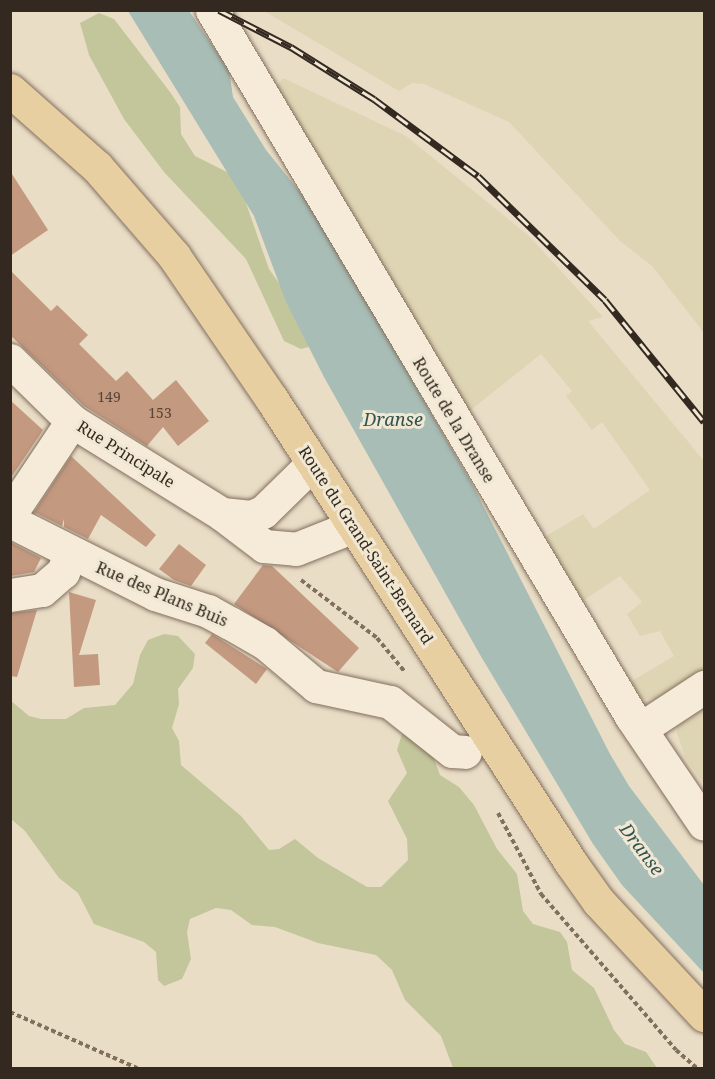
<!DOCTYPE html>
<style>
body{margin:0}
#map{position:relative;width:715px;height:1079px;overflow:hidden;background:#e9ddc6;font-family:"Noto Serif",serif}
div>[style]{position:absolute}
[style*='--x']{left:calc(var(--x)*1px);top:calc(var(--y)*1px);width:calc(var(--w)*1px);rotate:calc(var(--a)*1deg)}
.farmland>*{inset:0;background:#ded5b4}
.green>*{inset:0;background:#c3c69b}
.water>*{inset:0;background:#a7bdb6}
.building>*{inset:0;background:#c39980}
.path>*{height:4px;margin-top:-2px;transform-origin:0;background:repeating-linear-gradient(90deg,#826f5d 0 4.5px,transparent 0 7.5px)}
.roads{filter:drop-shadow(0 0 2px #826f5d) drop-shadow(0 0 2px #826f5d)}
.street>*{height:33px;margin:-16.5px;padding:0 16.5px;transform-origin:16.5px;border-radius:16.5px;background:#f5ebd8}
.primary>*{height:33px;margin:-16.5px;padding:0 16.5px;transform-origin:16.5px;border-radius:16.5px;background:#e8cfa2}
.rail>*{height:7px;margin-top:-3.5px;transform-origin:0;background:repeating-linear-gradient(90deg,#f1e8d4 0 14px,#342920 0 28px);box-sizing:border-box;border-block:2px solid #342920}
span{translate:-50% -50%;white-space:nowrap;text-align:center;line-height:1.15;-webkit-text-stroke:6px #f1e8d4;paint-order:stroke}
.number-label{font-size:14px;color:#584538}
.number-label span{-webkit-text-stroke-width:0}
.street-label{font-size:16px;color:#342920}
.water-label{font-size:18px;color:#31524f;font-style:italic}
.frame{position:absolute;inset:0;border:12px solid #342920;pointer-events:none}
</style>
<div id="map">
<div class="farmland">
<i style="clip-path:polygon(264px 11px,704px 11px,704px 333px,652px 266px,620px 241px,509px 122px,424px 84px,412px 83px,399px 91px)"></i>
<i style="clip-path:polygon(283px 78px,406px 136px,529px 236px,603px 317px,588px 321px,704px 461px,704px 675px,661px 698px,642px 699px,627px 684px,674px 656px,660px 631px,640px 636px,627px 614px,642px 602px,620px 576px,578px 604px,536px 542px,583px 514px,594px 529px,650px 490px,602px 422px,592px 430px,566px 396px,572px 391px,541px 354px,463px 416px,271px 94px)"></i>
<i style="clip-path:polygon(704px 699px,704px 784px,685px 757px,677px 733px,677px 722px)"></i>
</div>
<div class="green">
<i style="clip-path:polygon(99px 13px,114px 19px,170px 92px,180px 107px,181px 134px,195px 156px,231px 174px,240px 186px,269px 269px,291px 300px,312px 346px,301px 349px,284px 341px,246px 259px,164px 172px,124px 119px,89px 55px,80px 23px)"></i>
<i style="clip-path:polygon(164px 634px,178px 636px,195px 654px,193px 668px,178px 689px,179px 704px,172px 728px,179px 741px,181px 765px,241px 816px,269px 850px,279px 849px,295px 839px,318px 858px,367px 887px,381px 887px,408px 860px,407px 839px,388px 801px,407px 773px,397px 750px,402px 734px,416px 731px,427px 740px,440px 775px,459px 787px,474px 805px,497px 849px,517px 874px,523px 911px,533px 924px,560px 932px,567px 942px,572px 970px,594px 988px,614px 1030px,625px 1044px,646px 1052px,657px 1068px,453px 1068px,441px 1036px,405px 1000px,392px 970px,376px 955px,318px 943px,275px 927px,252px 925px,231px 910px,216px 908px,190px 919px,187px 932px,191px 959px,182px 979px,164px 986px,158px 980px,156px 952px,144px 942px,94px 924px,78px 893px,59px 878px,25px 831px,11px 819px,10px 700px,29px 716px,41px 719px,66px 719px,84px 708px,115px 705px,133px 684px,140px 655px,148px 640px)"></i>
</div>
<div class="water">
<i style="clip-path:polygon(128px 11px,189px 11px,229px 70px,233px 97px,266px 150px,312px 207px,471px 482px,610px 754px,629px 786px,704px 885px,704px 973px,622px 885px,593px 844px,479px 653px,324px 377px,286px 302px,254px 216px)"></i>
</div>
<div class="building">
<i style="clip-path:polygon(10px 171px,48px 230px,10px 256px)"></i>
<i style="clip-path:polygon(10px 270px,51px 311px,57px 305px,88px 335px,79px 344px,116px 381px,127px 371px,153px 400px,176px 380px,209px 421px,178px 446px,163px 427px,147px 446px,84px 406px,10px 335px)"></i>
<i style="clip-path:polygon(10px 400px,43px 430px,10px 479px)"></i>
<i style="clip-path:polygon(71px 456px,156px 535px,146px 547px,101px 515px,88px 539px,64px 527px,64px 519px,62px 526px,34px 512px)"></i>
<i style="clip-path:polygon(10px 542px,41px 558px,34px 572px,10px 576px)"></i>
<i style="clip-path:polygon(179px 544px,206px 565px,191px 586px,174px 580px,159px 569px)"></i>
<i style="clip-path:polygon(263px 565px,272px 566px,359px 648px,338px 672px,234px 604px)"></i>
<i style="clip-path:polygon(69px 592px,96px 600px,79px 655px,98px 654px,100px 685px,74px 687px)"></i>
<i style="clip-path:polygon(37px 610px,17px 677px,10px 676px,10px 613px)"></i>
<i style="clip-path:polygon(212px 634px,267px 669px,256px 684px,205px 643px)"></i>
</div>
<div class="path">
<i style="--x:301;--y:580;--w:96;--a:37.3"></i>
<i style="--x:377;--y:638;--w:44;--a:50.5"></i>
<i style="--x:498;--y:813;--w:92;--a:62"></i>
<i style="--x:541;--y:894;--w:206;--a:49.1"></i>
<i style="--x:676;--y:1050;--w:28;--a:41"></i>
<i style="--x:10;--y:1012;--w:139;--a:23.8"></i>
</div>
<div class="roads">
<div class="street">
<i style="--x:212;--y:10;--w:821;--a:59.31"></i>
<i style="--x:631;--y:716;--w:130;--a:55.9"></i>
<i style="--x:10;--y:360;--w:87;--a:44.5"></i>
<i style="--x:72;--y:421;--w:176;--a:31.8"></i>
<i style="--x:222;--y:514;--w:53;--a:37.3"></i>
<i style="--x:264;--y:546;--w:32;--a:5"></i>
<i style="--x:296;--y:549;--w:62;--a:-21.6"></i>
<i style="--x:10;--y:514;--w:112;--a:-56.3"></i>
<i style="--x:222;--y:514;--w:29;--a:6"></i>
<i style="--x:251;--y:517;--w:13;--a:-23"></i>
<i style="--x:263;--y:512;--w:70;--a:-44.4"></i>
<i style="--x:10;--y:521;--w:162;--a:26.7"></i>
<i style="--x:155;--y:594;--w:56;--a:17.8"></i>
<i style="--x:208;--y:611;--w:25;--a:29"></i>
<i style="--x:230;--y:623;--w:40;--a:29.7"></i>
<i style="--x:265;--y:643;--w:67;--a:40.1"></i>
<i style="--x:316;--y:686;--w:76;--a:12.2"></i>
<i style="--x:390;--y:702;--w:79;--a:38.3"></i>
<i style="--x:452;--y:751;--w:13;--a:4"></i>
<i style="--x:10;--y:595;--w:32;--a:-9"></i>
<i style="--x:42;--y:590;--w:28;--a:-41"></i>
<i style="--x:63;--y:572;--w:20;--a:-70"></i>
<i style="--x:640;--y:729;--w:77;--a:-33.3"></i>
</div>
<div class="primary">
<i style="--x:10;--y:90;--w:116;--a:41.5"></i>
<i style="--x:97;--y:167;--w:118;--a:49.1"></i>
<i style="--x:174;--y:256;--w:172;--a:55.7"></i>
<i style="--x:271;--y:398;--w:553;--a:57.17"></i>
<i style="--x:571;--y:863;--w:47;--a:54.6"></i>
<i style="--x:598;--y:901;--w:156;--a:47.1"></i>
</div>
</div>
<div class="rail">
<i style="--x:219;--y:10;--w:81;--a:27.2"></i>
<i style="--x:291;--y:47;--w:98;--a:32.1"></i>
<i style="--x:374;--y:99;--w:129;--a:36.5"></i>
<i style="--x:478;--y:176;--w:177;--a:44.3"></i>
<i style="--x:605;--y:300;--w:157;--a:50.9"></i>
</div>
<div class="number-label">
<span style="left:109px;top:397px">149</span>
<span style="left:160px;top:413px">153</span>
</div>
<div class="street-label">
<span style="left:454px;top:420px;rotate:59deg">Route de la Dranse</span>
<span style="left:126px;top:454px;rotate:32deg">Rue Principale</span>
<span style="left:366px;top:545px;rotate:57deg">Route du Grand-Saint-Bernard</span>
<span style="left:162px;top:594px;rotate:23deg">Rue des Plans Buis</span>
</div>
<div class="water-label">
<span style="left:393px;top:419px">Dranse</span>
<span style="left:642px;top:849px;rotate:53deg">Dranse</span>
</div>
<div class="frame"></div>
</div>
